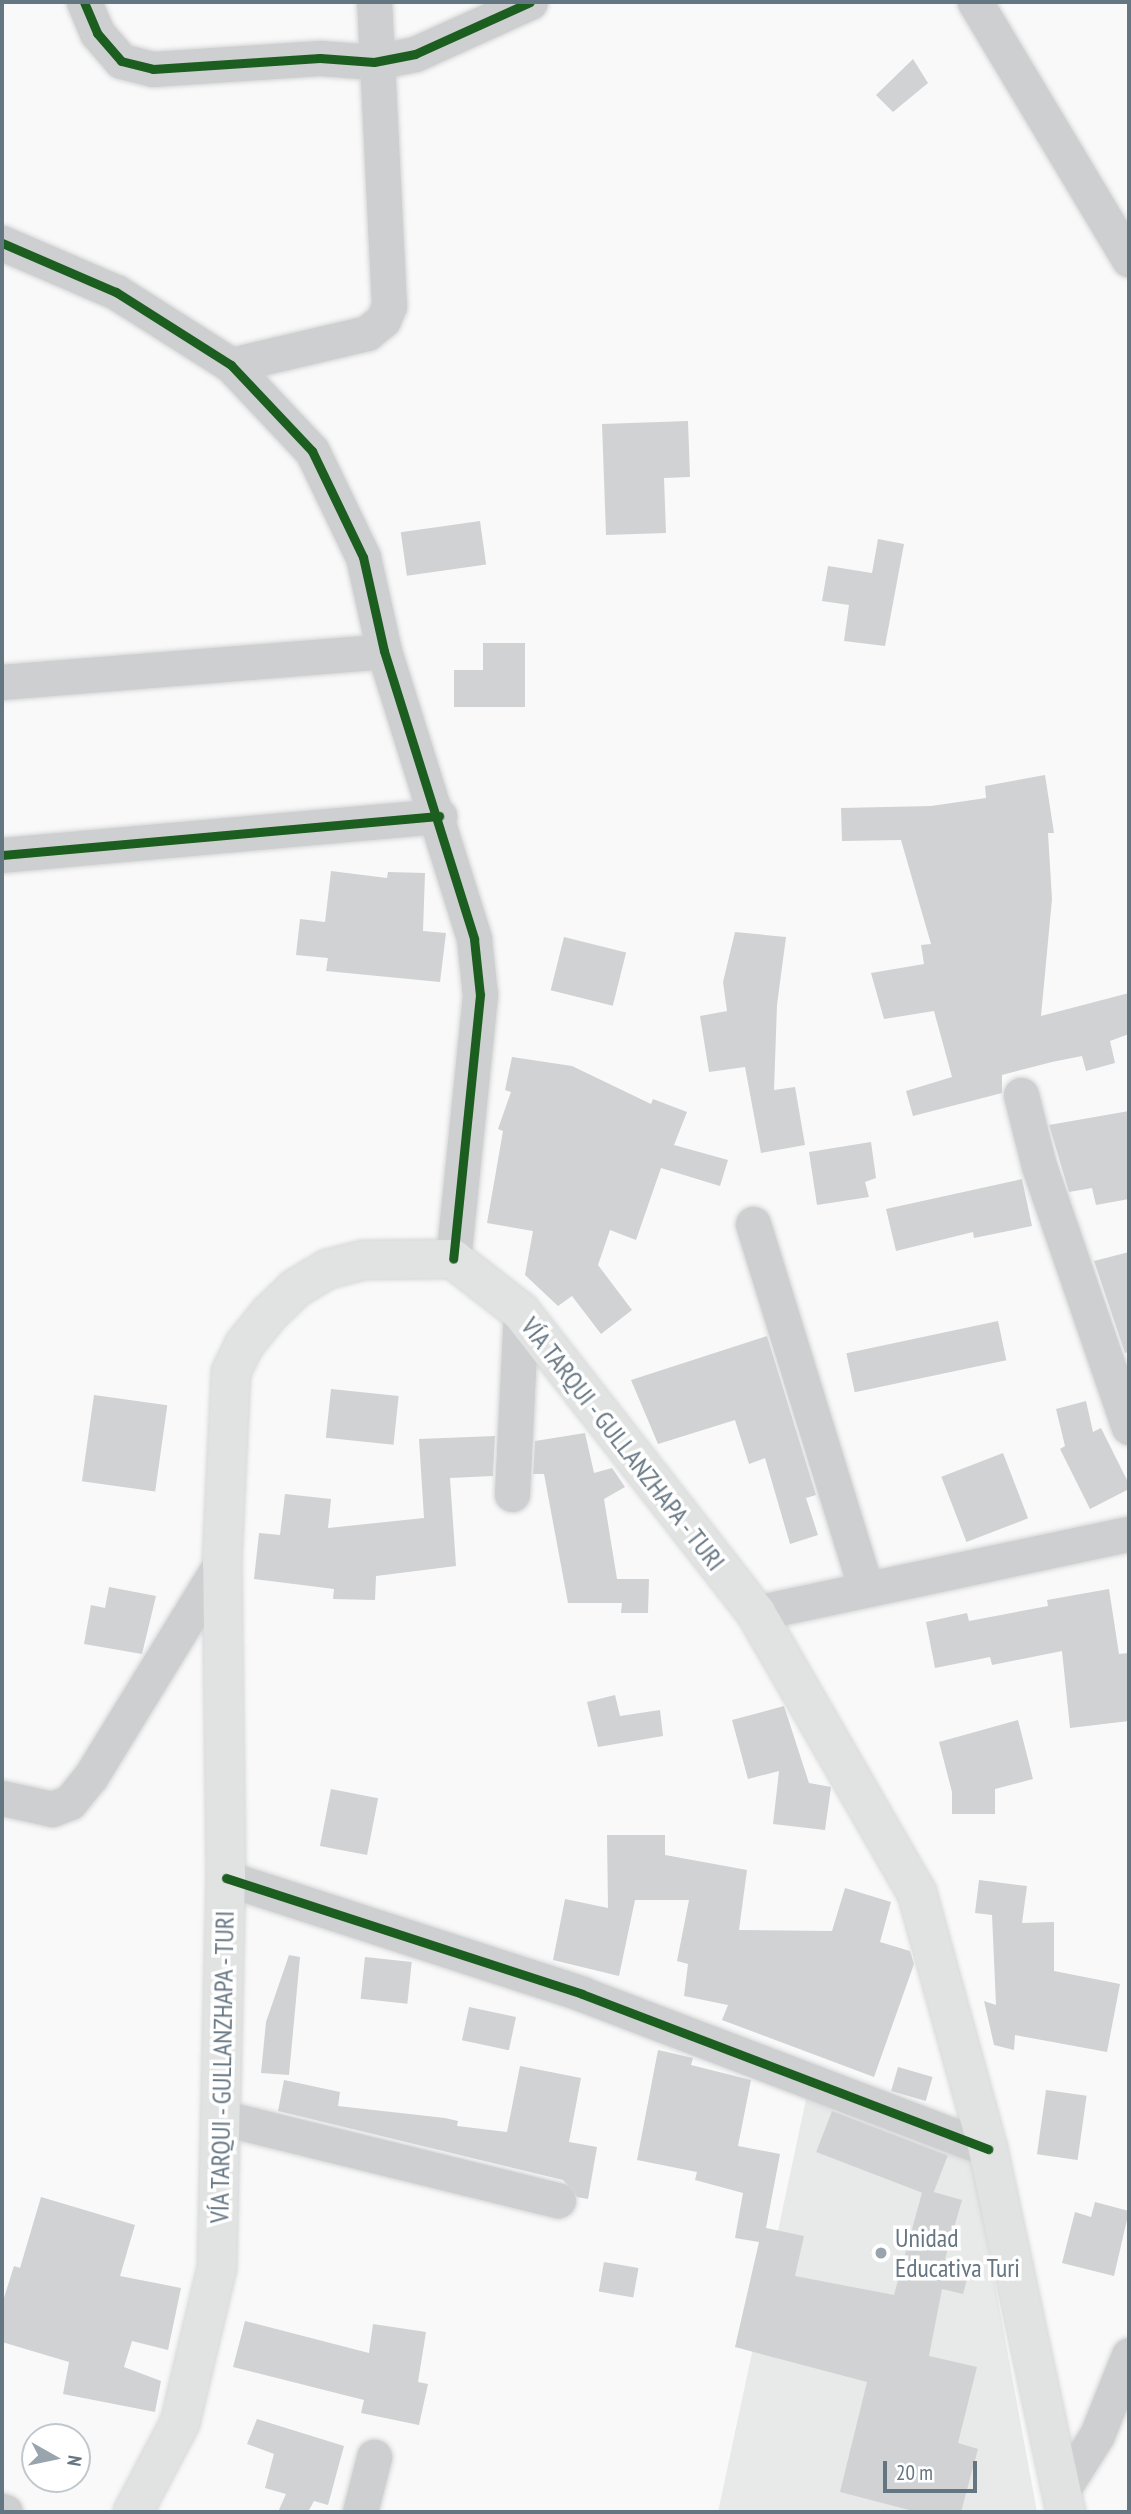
<!DOCTYPE html>
<meta charset="utf-8">
<style>
body{margin:0}
#map{position:relative;width:1131px;height:2514px;overflow:hidden;background:#f9f9f9;font-family:"PT Sans Narrow",sans-serif}
div>[style]{position:absolute}
[style*='--x']{left:calc(var(--x)*1px);top:calc(var(--y)*1px);width:calc(var(--w)*1px);rotate:calc(var(--a)*1deg)}
.built>*{inset:0;background:#e8e9e9}
.building>*{inset:0;background:#d0d2d3;transform-origin:0 0}
.roads{filter:drop-shadow(0 0 2px #d5d6d7) drop-shadow(0 0 2px #d5d6d7)}
.minor>*{height:35px;margin:-17.5px;padding:0 17.5px;transform-origin:17.5px;border-radius:17.5px;background:#cecfd0}
.major>*{height:38px;margin:-19px;padding:0 19px;transform-origin:19px;border-radius:19px;background:#e1e2e2}
.cycleway>*{height:9px;margin:-4.5px;padding:0 4.5px;transform-origin:4.5px;border-radius:4.5px;background:#1b5e20}
.dots>*{width:19px;height:19px;translate:-50% -50%;box-sizing:border-box;border:4px solid #fff;border-radius:50%}
span{translate:-50% -50%;white-space:nowrap;text-align:center;line-height:1.15;-webkit-text-stroke:7px #fff;paint-order:stroke}
.street-label{font-size:26px;color:#657683}
.poi-label{font-size:26px;color:#657683}
.left{translate:0 -50%;text-align:left}
.frame{position:absolute;inset:0;border:4px solid #657683;pointer-events:none}
.north{position:absolute;left:21px;top:2423px;width:70px;height:70px;box-sizing:border-box;background:#fff;border:2px solid #c1c8cd;border-radius:50%;rotate:99deg;font-size:19px;font-weight:700;line-height:28px;text-align:center;color:#657683}
.north::after{content:'';display:block;margin:auto;width:24px;height:32px;background:#99a4ac;clip-path:polygon(50% 0,100% 100%,50% 72%,0 100%)}
.scale{position:absolute;left:883px;top:2461px;width:94px;height:32px;box-sizing:border-box;border:4px solid #657683;border-top:0;padding-left:9px;font-size:21px;line-height:24px;white-space:nowrap;color:#657683;-webkit-text-stroke:5px #fff;paint-order:stroke}
</style>
<div id="map">
<div class="built">
<i style="clip-path:polygon(808px 2090px,970px 2148px,1037px 2512px,718px 2512px)"></i>
</div>
<div class="building">
<i style="clip-path:polygon(913px 59px,928px 83px,893px 112px,876px 95px)"></i>
<i style="clip-path:polygon(688px 421px,690px 477px,664px 478px,666px 533px,606px 535px,602px 424px)"></i>
<i style="left:480px;top:521px;width:44px;height:80px;rotate:82deg"></i>
<i style="clip-path:polygon(878px 539px,904px 544px,885px 646px,844px 641px,849px 605px,822px 601px,828px 566px,872px 573px)"></i>
<i style="clip-path:polygon(483px 643px,525px 643px,525px 707px,454px 707px,454px 670px,483px 670px)"></i>
<i style="clip-path:polygon(1045px 775px,1054px 833px,1048px 833px,1052px 899px,1041px 1016px,1129px 993px,1129px 1034px,1110px 1041px,1115px 1063px,1086px 1071px,1082px 1056px,1052px 1062px,1002px 1075px,1002px 1093px,913px 1116px,906px 1091px,952px 1077px,934px 1011px,884px 1019px,871px 973px,924px 964px,921px 945px,931px 944px,901px 840px,842px 841px,841px 808px,931px 806px,986px 798px,985px 786px)"></i>
<i style="clip-path:polygon(331px 871px,387px 878px,388px 872px,425px 873px,423px 931px,446px 933px,440px 982px,326px 971px,328px 958px,296px 955px,300px 919px,325px 922px)"></i>
<i style="clip-path:polygon(735px 932px,786px 937px,777px 1005px,774px 1090px,795px 1087px,805px 1145px,761px 1153px,745px 1067px,709px 1072px,700px 1016px,727px 1011px,723px 982px)"></i>
<i style="left:564px;top:937px;width:64px;height:55px;rotate:14deg"></i>
<i style="clip-path:polygon(512px 1057px,572px 1066px,651px 1104px,653px 1099px,687px 1112px,674px 1145px,728px 1160px,720px 1186px,661px 1168px,636px 1240px,610px 1230px,598px 1265px,632px 1310px,601px 1334px,572px 1296px,558px 1306px,525px 1275px,533px 1231px,487px 1223px,503px 1131px,498px 1129px,511px 1092px,505px 1090px)"></i>
<i style="clip-path:polygon(1129px 1111px,1129px 1199px,1096px 1205px,1092px 1188px,1069px 1192px,1049px 1125px)"></i>
<i style="clip-path:polygon(871px 1142px,876px 1178px,865px 1182px,869px 1197px,817px 1205px,809px 1152px)"></i>
<i style="clip-path:polygon(1022px 1179px,1032px 1226px,974px 1238px,973px 1232px,896px 1251px,886px 1209px)"></i>
<i style="clip-path:polygon(1129px 1252px,1129px 1352px,1125px 1353px,1094px 1261px)"></i>
<i style="left:998px;top:1321px;width:40px;height:155px;rotate:78deg"></i>
<i style="clip-path:polygon(767px 1336px,816px 1495px,806px 1498px,818px 1535px,790px 1544px,765px 1458px,749px 1464px,735px 1420px,658px 1444px,631px 1380px)"></i>
<i style="left:331px;top:1389px;width:68px;height:49px;rotate:6deg"></i>
<i style="left:94px;top:1395px;width:74px;height:87px;rotate:8deg"></i>
<i style="clip-path:polygon(1086px 1401px,1093px 1432px,1101px 1428px,1129px 1484px,1129px 1489px,1090px 1509px,1060px 1449px,1065px 1446px,1056px 1409px)"></i>
<i style="clip-path:polygon(585px 1433px,594px 1473px,612px 1468px,625px 1487px,604px 1499px,617px 1579px,649px 1579px,648px 1613px,621px 1613px,622px 1603px,568px 1603px,544px 1474px,533px 1474px,535px 1441px)"></i>
<i style="clip-path:polygon(495px 1436px,493px 1476px,450px 1478px,456px 1566px,376px 1576px,375px 1600px,333px 1599px,334px 1589px,254px 1579px,259px 1533px,280px 1535px,285px 1494px,331px 1499px,328px 1528px,424px 1518px,419px 1439px)"></i>
<i style="left:1003px;top:1453px;width:70px;height:66px;rotate:69deg"></i>
<i style="clip-path:polygon(109px 1587px,156px 1596px,142px 1654px,84px 1644px,91px 1605px,105px 1608px)"></i>
<i style="clip-path:polygon(1109px 1589px,1119px 1654px,1129px 1653px,1129px 1721px,1070px 1728px,1062px 1651px,992px 1665px,990px 1657px,935px 1668px,926px 1622px,967px 1613px,969px 1621px,1048px 1606px,1047px 1600px)"></i>
<i style="clip-path:polygon(615px 1695px,620px 1716px,660px 1710px,663px 1736px,598px 1747px,587px 1702px)"></i>
<i style="clip-path:polygon(784px 1706px,809px 1783px,831px 1787px,825px 1830px,773px 1824px,779px 1771px,748px 1779px,732px 1720px)"></i>
<i style="clip-path:polygon(1018px 1720px,1033px 1779px,995px 1789px,995px 1814px,952px 1814px,952px 1792px,939px 1742px)"></i>
<i style="left:331px;top:1789px;width:48px;height:58px;rotate:11deg"></i>
<i style="clip-path:polygon(607px 1835px,665px 1835px,665px 1855px,747px 1870px,739px 1930px,832px 1931px,845px 1888px,891px 1902px,880px 1942px,910px 1951px,914px 1964px,874px 2077px,722px 2020px,728px 2005px,684px 1996px,688px 1964px,677px 1961px,689px 1900px,635px 1900px,619px 1976px,553px 1960px,565px 1899px,608px 1908px)"></i>
<i style="clip-path:polygon(979px 1880px,1027px 1886px,1022px 1923px,1054px 1922px,1054px 1971px,1120px 1984px,1107px 2052px,1015px 2035px,1014px 2050px,994px 2045px,984px 2001px,996px 2005px,992px 1915px,975px 1913px)"></i>
<i style="clip-path:polygon(289px 1955px,300px 1957px,289px 2075px,261px 2073px,266px 2022px)"></i>
<i style="left:365px;top:1957px;width:47px;height:42px;rotate:6deg"></i>
<i style="left:469px;top:2007px;width:48px;height:34px;rotate:12deg"></i>
<i style="clip-path:polygon(658px 2050px,693px 2058px,691px 2065px,751px 2080px,738px 2146px,780px 2154px,766px 2228px,804px 2236px,795px 2276px,894px 2295px,923px 2189px,962px 2200px,945px 2259px,971px 2265px,963px 2294px,942px 2289px,929px 2356px,977px 2367px,958px 2443px,978px 2449px,961px 2512px,917px 2512px,840px 2492px,867px 2382px,735px 2347px,759px 2242px,735px 2238px,743px 2193px,695px 2180px,697px 2172px,637px 2160px)"></i>
<i style="clip-path:polygon(520px 2066px,581px 2078px,569px 2142px,597px 2147px,588px 2199px,577px 2197px,563px 2180px,278px 2111px,284px 2080px,340px 2092px,338px 2106px,445px 2118px,458px 2121px,457px 2126px,507px 2132px)"></i>
<i style="left:898px;top:2067px;width:36px;height:25px;rotate:16deg"></i>
<i style="left:1046px;top:2090px;width:41px;height:65px;rotate:8deg"></i>
<i style="left:832px;top:2111px;width:124px;height:44px;rotate:21deg"></i>
<i style="clip-path:polygon(41px 2197px,135px 2225px,120px 2276px,181px 2288px,168px 2350px,132px 2341px,124px 2367px,161px 2381px,155px 2412px,63px 2394px,69px 2362px,2px 2342px,2px 2304px,14px 2266px,20px 2268px)"></i>
<i style="clip-path:polygon(1095px 2202px,1129px 2211px,1114px 2276px,1062px 2263px,1075px 2212px,1091px 2217px)"></i>
<i style="left:604px;top:2262px;width:35px;height:30px;rotate:10deg"></i>
<i style="clip-path:polygon(245px 2321px,369px 2353px,373px 2324px,426px 2332px,418px 2382px,428px 2384px,419px 2425px,361px 2413px,364px 2400px,233px 2367px)"></i>
<i style="clip-path:polygon(257px 2419px,344px 2446px,328px 2505px,314px 2501px,308px 2512px,278px 2512px,286px 2494px,265px 2488px,274px 2454px,247px 2444px)"></i>
</div>
<div class="roads">
<div class="minor">
<i style="--x:84;--y:2;--w:34;--a:67"></i>
<i style="--x:97;--y:33;--w:37;--a:49"></i>
<i style="--x:121;--y:61;--w:33;--a:14"></i>
<i style="--x:153;--y:69;--w:167;--a:-3.8"></i>
<i style="--x:320;--y:58;--w:54;--a:4.2"></i>
<i style="--x:374;--y:62;--w:42;--a:-11"></i>
<i style="--x:415;--y:54;--w:126;--a:-24.3"></i>
<i style="--x:975;--y:2;--w:300;--a:59.1"></i>
<i style="--x:2;--y:243;--w:124;--a:23.3"></i>
<i style="--x:116;--y:292;--w:136;--a:32.4"></i>
<i style="--x:231;--y:365;--w:118;--a:46.7"></i>
<i style="--x:312;--y:451;--w:118;--a:64.3"></i>
<i style="--x:363;--y:557;--w:96;--a:77.4"></i>
<i style="--x:384;--y:651;--w:302;--a:72.6"></i>
<i style="--x:474;--y:939;--w:56;--a:83.9"></i>
<i style="--x:480;--y:995;--w:265;--a:95.8"></i>
<i style="--x:231;--y:365;--w:140;--a:-13.2"></i>
<i style="--x:367;--y:333;--w:21;--a:-39"></i>
<i style="--x:383;--y:320;--w:15;--a:-67"></i>
<i style="--x:389;--y:306;--w:304;--a:-92.8"></i>
<i style="--x:2;--y:682;--w:383;--a:-4.6"></i>
<i style="--x:2;--y:855;--w:439;--a:-5.1"></i>
<i style="--x:1021;--y:1095;--w:73;--a:75.8"></i>
<i style="--x:1039;--y:1166;--w:276;--a:71"></i>
<i style="--x:753;--y:1224;--w:382;--a:72.8"></i>
<i style="--x:512;--y:1494;--w:182;--a:-87.2"></i>
<i style="--x:756;--y:1613;--w:381;--a:-12"></i>
<i style="--x:2;--y:1798;--w:51;--a:12.4"></i>
<i style="--x:52;--y:1809;--w:19;--a:-21"></i>
<i style="--x:70;--y:1802;--w:33;--a:-51"></i>
<i style="--x:91;--y:1776;--w:251;--a:-58.5"></i>
<i style="--x:226;--y:1878;--w:374;--a:18"></i>
<i style="--x:582;--y:1994;--w:435;--a:20.9"></i>
<i style="--x:219;--y:2117;--w:349;--a:13.8"></i>
<i style="--x:1061;--y:2492;--w:67;--a:-57.7"></i>
<i style="--x:1097;--y:2435;--w:86;--a:-68.2"></i>
<i style="--x:2;--y:2511;--w:3;--a:18"></i>
<i style="--x:360;--y:2512;--w:57;--a:-75.7"></i>
</div>
<div class="major">
<i style="--x:133;--y:2512;--w:101;--a:-62.2"></i>
<i style="--x:180;--y:2423;--w:159;--a:-76.6"></i>
<i style="--x:217;--y:2268;--w:390;--a:-88.7"></i>
<i style="--x:226;--y:1878;--w:316;--a:-90.7"></i>
<i style="--x:222;--y:1562;--w:190;--a:-87.3"></i>
<i style="--x:231;--y:1372;--w:30;--a:-64"></i>
<i style="--x:244;--y:1345;--w:40;--a:-51"></i>
<i style="--x:269;--y:1314;--w:37;--a:-44"></i>
<i style="--x:296;--y:1288;--w:37;--a:-31"></i>
<i style="--x:328;--y:1269;--w:37;--a:-14"></i>
<i style="--x:364;--y:1260;--w:89;--a:-0.6"></i>
<i style="--x:453;--y:1259;--w:86;--a:37.9"></i>
<i style="--x:521;--y:1312;--w:382;--a:52"></i>
<i style="--x:756;--y:1613;--w:323;--a:60.1"></i>
<i style="--x:917;--y:1893;--w:266;--a:74.5"></i>
<i style="--x:988;--y:2149;--w:371;--a:77.9"></i>
</div>
</div>
<div class="cycleway">
<i style="--x:84;--y:2;--w:34;--a:67"></i>
<i style="--x:97;--y:33;--w:37;--a:49"></i>
<i style="--x:121;--y:61;--w:33;--a:14"></i>
<i style="--x:153;--y:69;--w:167;--a:-3.8"></i>
<i style="--x:320;--y:58;--w:54;--a:4.2"></i>
<i style="--x:374;--y:62;--w:42;--a:-11"></i>
<i style="--x:415;--y:54;--w:126;--a:-24.3"></i>
<i style="--x:2;--y:243;--w:124;--a:23.3"></i>
<i style="--x:116;--y:292;--w:136;--a:32.4"></i>
<i style="--x:231;--y:365;--w:118;--a:46.7"></i>
<i style="--x:312;--y:451;--w:118;--a:64.3"></i>
<i style="--x:363;--y:557;--w:96;--a:77.4"></i>
<i style="--x:384;--y:651;--w:302;--a:72.6"></i>
<i style="--x:474;--y:939;--w:56;--a:83.9"></i>
<i style="--x:480;--y:995;--w:265;--a:95.8"></i>
<i style="--x:2;--y:855;--w:439;--a:-5.1"></i>
<i style="--x:226;--y:1878;--w:374;--a:18"></i>
<i style="--x:582;--y:1994;--w:435;--a:20.9"></i>
</div>
<div class="dots">
<i style="left:881px;top:2253px;background:#99a4ac"></i>
</div>
<div class="street-label">
<span style="left:623px;top:1444px;rotate:52deg">VÍA TARQUI - GULLANZHAPA - TURI</span>
<span style="left:222px;top:2067px;rotate:-89deg">VÍA TARQUI - GULLANZHAPA - TURI</span>
</div>
<div class="poi-label">
<span class="left" style="left:895px;top:2253px">Unidad<br>Educativa Turi</span>
</div>
<div class="frame"></div>
<div class="north">N</div>
<div class="scale">20 m</div>
</div>
